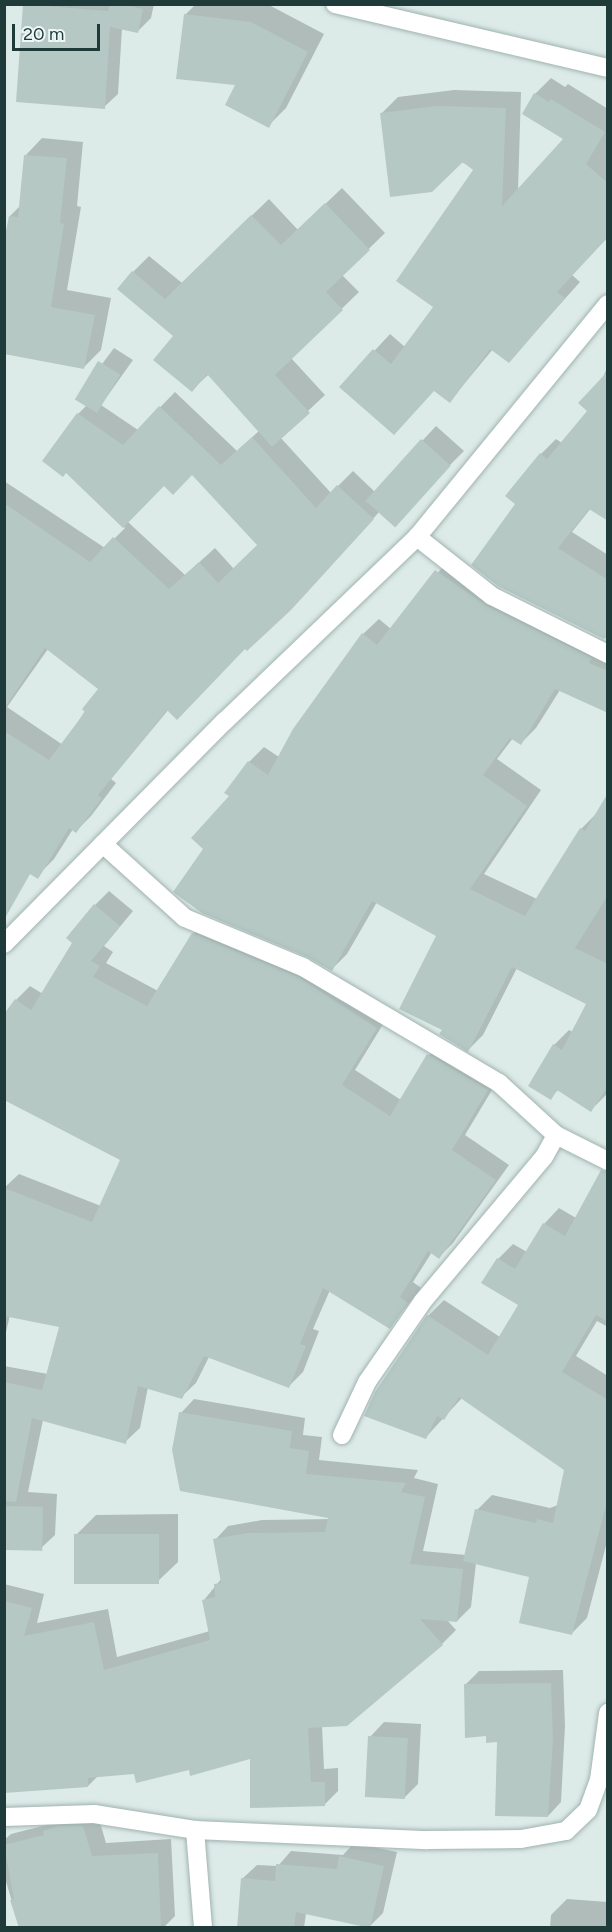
<!DOCTYPE html>
<style>
body{margin:0}
#map{position:relative;width:612px;height:1932px;overflow:hidden;background:#ddebe8;font-family:Figtree,sans-serif}
div>[style]{position:absolute}
[style*='--x']{left:calc(var(--x)*1px);top:calc(var(--y)*1px);width:calc(var(--w)*1px);rotate:calc(var(--a)*1deg)}
.shadow>*{inset:0;background:#0003}
.building>*{inset:0;background:#b5c8c4;transform-origin:0 0}
.roads{filter:drop-shadow(0 0 2px #a0b3b0) drop-shadow(0 0 2px #a0b3b0)}
.street>*{height:18px;margin:-9px;padding:0 9px;transform-origin:9px;border-radius:9px;background:#fff}
.secondary>*{height:18px;margin:-9px;padding:0 9px;transform-origin:9px;border-radius:9px;background:#fff}
span{translate:-50% -50%;white-space:nowrap;text-align:center;line-height:1.15;-webkit-text-stroke:6px #eef7f5;paint-order:stroke}
.frame{position:absolute;inset:0;border:6px solid #1e3b3a;pointer-events:none}
.scale{position:absolute;left:12px;top:24px;width:88px;height:27px;box-sizing:border-box;border:3px solid #1e3b3a;border-top:0;padding-left:8px;font-size:18px;line-height:21px;white-space:nowrap;color:#1e3b3a;-webkit-text-stroke:4px #eef7f5;paint-order:stroke}
</style>
<div id="map">
<div class="shadow">
<i style="clip-path:polygon(24px 4px,154px 4px,151px 18px,138px 31px,122px 28px,118px 94px,104px 107px)"></i>
<i style="clip-path:polygon(196px 4px,269px 5px,324px 34px,286px 108px,268px 126px,185px 15px)"></i>
<i style="clip-path:polygon(551px 78px,565px 87px,568px 84px,608px 109px,608px 237px,572px 275px,580px 282px,509px 361px,493px 349px,450px 401px,435px 389px,341px 387px,390px 334px,405px 347px,435px 307px,475px 170px,382px 113px,398px 97px,454px 90px,521px 92px,518px 191px,565px 138px,535px 94px)"></i>
<i style="clip-path:polygon(42px 138px,83px 142px,77px 206px,81px 207px,67px 290px,111px 298px,101px 350px,84px 367px,4px 352px,10px 216px,20px 206px,25px 156px)"></i>
<i style="clip-path:polygon(evenodd,342px 188px,385px 233px,342px 275px,359px 292px,291px 358px,325px 395px,280px 437px,331px 493px,353px 471px,375px 492px,436px 426px,464px 451px,393px 522px,380px 511px,306px 593px,169px 709px,111px 779px,116px 783px,91px 816px,76px 831px,73px 829px,54px 859px,39px 874px,4px 857px,4px 481px,105px 548px,125px 528px,66px 471px,78px 414px,86px 406px,76px 399px,114px 348px,133px 360px,101px 405px,138px 430px,175px 392px,237px 451px,260px 430px,209px 374px,192px 390px,175px 336px,133px 272px,149px 256px,182px 283px,269px 199px,298px 230px,342px 188px,193px 473px,259px 545px,234px 569px,215px 548px,185px 575px,128px 522px,164px 484px,193px 473px,342px 188px,48px 649px,100px 688px,63px 745px,7px 707px,48px 649px)"></i>
<i style="clip-path:polygon(608px 365px,608px 519px,591px 508px,572px 532px,608px 555px,608px 639px,499px 585px,517px 503px,541px 454px,556px 439px,562px 443px,590px 411px)"></i>
<i style="clip-path:polygon(452px 556px,502px 591px,608px 644px,608px 711px,560px 690px,536px 728px,521px 743px,513px 738px,497px 759px,541px 790px,484px 874px,537px 899px,581px 829px,608px 802px,608px 1093px,591px 1110px,559px 1089px,550px 1098px,554px 1045px,569px 1030px,573px 1032px,588px 1003px,517px 968px,483px 1035px,468px 1050px,444px 1030px,438px 936px,377px 902px,347px 954px,332px 969px,205px 849px,249px 762px,264px 747px,279px 757px,363px 634px,379px 619px,391px 629px)"></i>
<i style="clip-path:polygon(109px 891px,133px 911px,104px 946px,113px 952px,106px 963px,158px 991px,193px 934px,207px 919px,390px 1013px,355px 1070px,401px 1100px,429px 1055px,443px 1040px,501px 1075px,465px 1135px,509px 1165px,453px 1243px,439px 1257px,432px 1252px,413px 1282px,421px 1288px,390px 1327px,330px 1290px,313px 1329px,319px 1331px,303px 1372px,289px 1386px,209px 1357px,196px 1383px,181px 1397px,148px 1387px,140px 1428px,125px 1442px,43px 1420px,28px 1492px,57px 1494px,55px 1535px,40px 1549px,4px 1549px,4px 1366px,48px 1374px,61px 1326px,10px 1315px,4px 1341px,4px 1188px,19px 1174px,101px 1206px,122px 1159px,4px 1081px,16px 1000px,30px 986px,43px 994px,95px 905px)"></i>
<i style="clip-path:polygon(608px 1166px,608px 1327px,597px 1321px,576px 1356px,608px 1376px,608px 1538px,587px 1618px,572px 1633px,531px 1576px,476px 1563px,471px 1607px,457px 1621px,447px 1620px,456px 1630px,442px 1644px,322px 1726px,324px 1769px,338px 1768px,338px 1791px,324px 1805px,252px 1757px,190px 1768px,98px 1776px,88px 1786px,4px 1643px,4px 1584px,44px 1594px,37px 1623px,108px 1609px,117px 1657px,210px 1631px,204px 1600px,222px 1578px,215px 1540px,228px 1526px,262px 1520px,334px 1519px,181px 1413px,194px 1399px,305px 1418px,303px 1435px,322px 1437px,319px 1460px,418px 1470px,414px 1478px,438px 1484px,423px 1551px,466px 1555px,477px 1510px,492px 1495px,550px 1508px,558px 1505px,566px 1470px,462px 1398px,426px 1437px,428px 1316px,444px 1300px,500px 1337px,520px 1304px,498px 1259px,513px 1244px,527px 1252px,544px 1224px,559px 1208px,576px 1218px)"></i>
<i style="clip-path:polygon(178px 1514px,178px 1562px,158px 1581px,76px 1535px,96px 1515px)"></i>
<i style="clip-path:polygon(563px 1670px,565px 1726px,561px 1802px,548px 1816px,499px 1741px,487px 1734px,466px 1684px,479px 1671px)"></i>
<i style="clip-path:polygon(384px 1722px,421px 1724px,418px 1784px,404px 1798px,370px 1737px)"></i>
<i style="clip-path:polygon(97px 1812px,106px 1843px,171px 1839px,175px 1916px,163px 1928px,20px 1928px,4px 1875px,4px 1840px,11px 1834px)"></i>
<i style="clip-path:polygon(354px 1843px,397px 1852px,383px 1913px,369px 1927px,306px 1913px,304px 1928px,239px 1928px,243px 1878px,257px 1865px,278px 1866px,291px 1851px,343px 1855px)"></i>
<i style="clip-path:polygon(567px 1899px,608px 1902px,608px 1928px,550px 1928px,551px 1915px)"></i>
</div>
<div class="building">
<i style="clip-path:polygon(23px 4px,108px 11px,110px 4px,122px 4px,143px 9px,138px 33px,110px 27px,105px 109px,16px 102px)"></i>
<i style="clip-path:polygon(184px 14px,251px 22px,308px 52px,269px 128px,225px 105px,235px 85px,176px 79px)"></i>
<i style="clip-path:polygon(534px 93px,549px 102px,551px 99px,605px 132px,586px 164px,608px 183px,608px 237px,557px 292px,565px 298px,509px 363px,490px 349px,450px 403px,434px 391px,394px 435px,339px 387px,373px 349px,391px 364px,433px 307px,396px 281px,473px 170px,463px 162px,432px 192px,390px 197px,380px 113px,437px 106px,506px 108px,502px 206px,563px 139px,522px 114px)"></i>
<i style="clip-path:polygon(24px 155px,67px 158px,60px 223px,64px 224px,51px 307px,95px 315px,84px 369px,4px 354px,4px 241px,9px 216px,18px 217px)"></i>
<i style="clip-path:polygon(325px 203px,370px 250px,326px 292px,343px 310px,275px 375px,310px 413px,272px 447px,207px 374px,192px 392px,153px 360px,173px 336px,117px 289px,132px 271px,165px 299px,251px 215px,281px 245px)"></i>
<i style="left:98px;top:361px;width:26px;height:45px;rotate:31deg"></i>
<i style="clip-path:polygon(608px 371px,608px 521px,589px 509px,558px 548px,608px 580px,608px 634px,604px 639px,498px 586px,471px 565px,515px 504px,505px 496px,540px 453px,547px 459px,587px 411px,578px 403px)"></i>
<i style="clip-path:polygon(159px 406px,221px 465px,252px 437px,316px 508px,337px 485px,374px 519px,291px 610px,247px 651px,245px 649px,177px 720px,167px 710px,98px 795px,102px 798px,76px 833px,69px 828px,38px 879px,30px 874px,4px 920px,4px 731px,49px 760px,85px 712px,82px 709px,98px 689px,45px 648px,4px 709px,4px 503px,90px 562px,113px 537px,169px 589px,199px 562px,218px 583px,257px 545px,192px 475px,173px 495px,164px 486px,123px 528px,66px 473px,63px 477px,42px 461px,77px 413px,123px 445px)"></i>
<i style="left:421px;top:439px;width:40px;height:83px;rotate:42deg"></i>
<i style="clip-path:polygon(435px 570px,487px 606px,592px 658px,589px 663px,608px 671px,608px 713px,555px 689px,521px 745px,510px 738px,483px 775px,527px 806px,470px 889px,525px 916px,580px 828px,585px 831px,608px 793px,608px 895px,575px 948px,606px 963px,608px 961px,608px 1086px,591px 1112px,557px 1090px,551px 1100px,528px 1086px,553px 1044px,562px 1050px,586px 1004px,512px 967px,468px 1052px,439px 1034px,442px 1030px,399px 1009px,436px 936px,372px 901px,332px 971px,307px 957px,202px 913px,173px 892px,203px 849px,191px 838px,229px 796px,224px 793px,248px 761px,268px 775px,293px 729px,362px 633px,377px 645px)"></i>
<i style="clip-path:polygon(94px 904px,120px 926px,91px 961px,100px 966px,93px 977px,147px 1006px,192px 933px,298px 977px,377px 1028px,342px 1085px,390px 1116px,427px 1054px,488px 1090px,452px 1150px,496px 1180px,439px 1259px,428px 1251px,400px 1297px,408px 1303px,390px 1329px,323px 1288px,300px 1344px,306px 1346px,289px 1388px,204px 1356px,182px 1399px,138px 1386px,126px 1444px,32px 1418px,16px 1502px,4px 1501px,4px 1382px,42px 1390px,59px 1327px,4px 1316px,4px 1188px,92px 1222px,120px 1160px,4px 1100px,4px 1014px,15px 999px,31px 1010px,72px 943px,66px 938px)"></i>
<i style="clip-path:polygon(601px 1170px,608px 1172px,608px 1322px,596px 1315px,562px 1372px,608px 1400px,608px 1498px,572px 1635px,519px 1623px,529px 1577px,463px 1561px,475px 1509px,536px 1523px,537px 1519px,553px 1523px,564px 1470px,459px 1397px,444px 1420px,437px 1416px,426px 1439px,364px 1416px,375px 1392px,427px 1315px,488px 1355px,518px 1305px,481px 1283px,497px 1258px,515px 1269px,543px 1223px,565px 1236px)"></i>
<i style="clip-path:polygon(179px 1412px,292px 1431px,290px 1448px,309px 1451px,306px 1474px,406px 1483px,401px 1492px,425px 1497px,410px 1564px,463px 1569px,457px 1622px,420px 1619px,443px 1645px,347px 1726px,308px 1728px,311px 1782px,325px 1782px,325px 1806px,250px 1808px,250px 1759px,190px 1776px,189px 1770px,136px 1783px,134px 1774px,88px 1778px,88px 1787px,4px 1793px,4px 1601px,32px 1608px,24px 1636px,94px 1622px,104px 1670px,210px 1640px,202px 1600px,215px 1597px,214px 1584px,221px 1583px,213px 1539px,247px 1533px,325px 1532px,328px 1518px,180px 1491px,172px 1450px)"></i>
<i style="left:4px;top:1506px;width:39px;height:44px;rotate:1deg"></i>
<i style="left:74px;top:1534px;width:85px;height:50px"></i>
<i style="clip-path:polygon(551px 1683px,553px 1740px,548px 1817px,495px 1816px,497px 1742px,486px 1743px,486px 1736px,465px 1738px,464px 1684px)"></i>
<i style="left:368px;top:1736px;width:40px;height:61px;rotate:3deg"></i>
<i style="clip-path:polygon(58px 1826px,83px 1826px,92px 1856px,158px 1853px,161px 1928px,19px 1928px,10px 1900px,14px 1899px,4px 1845px,44px 1835px,43px 1831px)"></i>
<i style="clip-path:polygon(339px 1856px,384px 1866px,370px 1928px,296px 1912px,294px 1928px,237px 1928px,241px 1878px,275px 1881px,276px 1864px,337px 1869px)"></i>
</div>
<div class="roads">
<div class="street">
<i style="--x:417;--y:537;--w:95;--a:38.2"></i>
<i style="--x:492;--y:596;--w:130;--a:26.6"></i>
<i style="--x:103;--y:844;--w:110;--a:42.1"></i>
<i style="--x:185;--y:918;--w:128;--a:22.6"></i>
<i style="--x:303;--y:967;--w:228;--a:30.6"></i>
<i style="--x:499;--y:1083;--w:77;--a:42.4"></i>
<i style="--x:556;--y:1135;--w:58;--a:26.6"></i>
<i style="--x:342;--y:1435;--w:59;--a:-64.7"></i>
<i style="--x:367;--y:1382;--w:98;--a:-55.3"></i>
<i style="--x:423;--y:1301;--w:188;--a:-50"></i>
<i style="--x:544;--y:1157;--w:25;--a:-61"></i>
<i style="--x:4;--y:1817;--w:90;--a:-1.9"></i>
<i style="--x:94;--y:1814;--w:102;--a:9"></i>
<i style="--x:195;--y:1830;--w:233;--a:2.5"></i>
<i style="--x:428;--y:1840;--w:93;--a:-0.6"></i>
<i style="--x:521;--y:1839;--w:46;--a:-10.1"></i>
<i style="--x:566;--y:1831;--w:30;--a:-44"></i>
<i style="--x:588;--y:1810;--w:32;--a:-70"></i>
<i style="--x:599;--y:1780;--w:68;--a:-82.3"></i>
<i style="--x:195;--y:1830;--w:98;--a:85.3"></i>
</div>
<div class="secondary">
<i style="--x:335;--y:4;--w:280;--a:13.2"></i>
<i style="--x:4;--y:944;--w:314;--a:-45.3"></i>
<i style="--x:225;--y:721;--w:266;--a:-43.8"></i>
<i style="--x:417;--y:537;--w:301;--a:-50.7"></i>
</div>
</div>
<div class="frame"></div>
<div class="scale">20 m</div>
</div>
